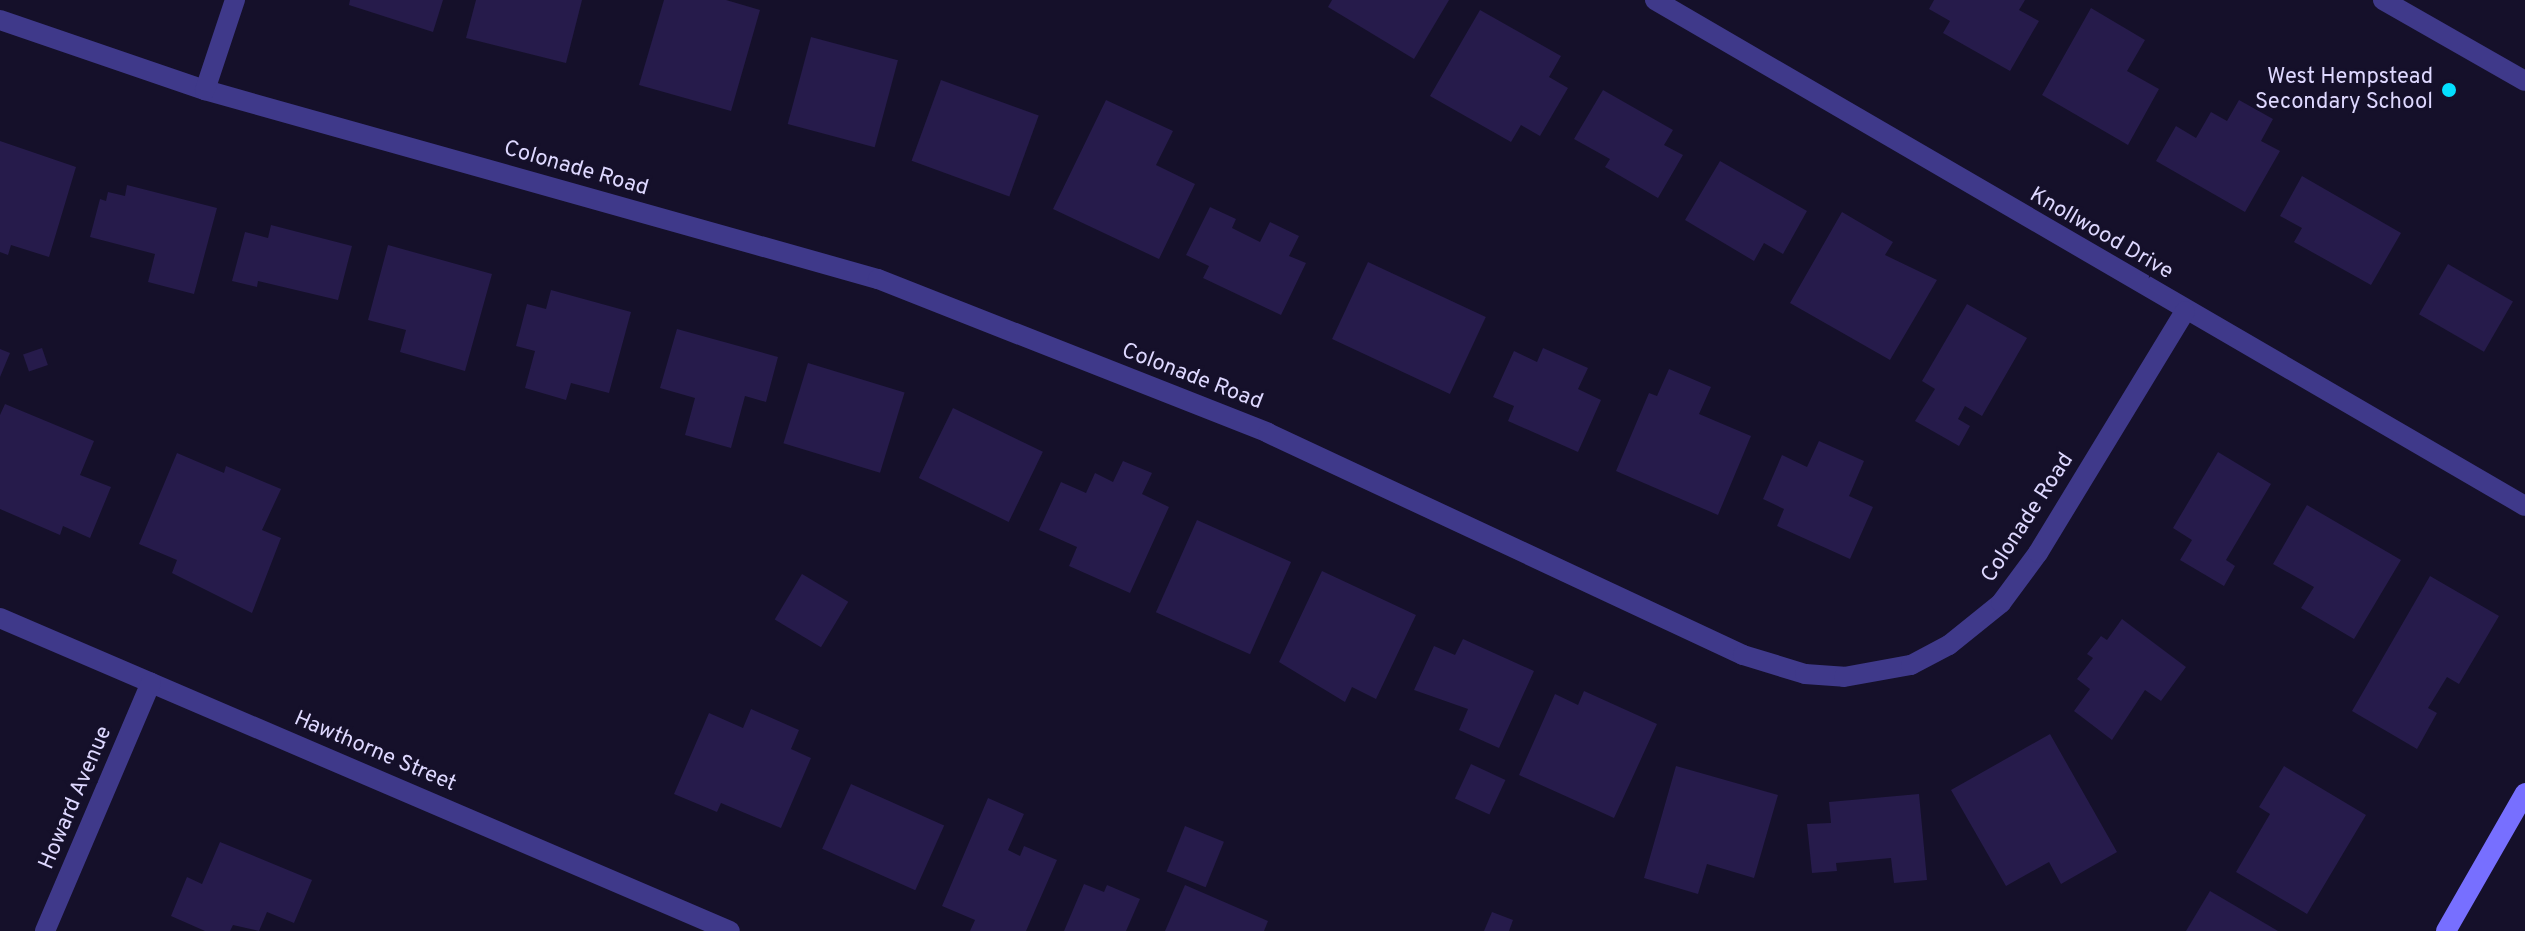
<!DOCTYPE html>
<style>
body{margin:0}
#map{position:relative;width:2525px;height:931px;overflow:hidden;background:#15102a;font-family:Overpass,sans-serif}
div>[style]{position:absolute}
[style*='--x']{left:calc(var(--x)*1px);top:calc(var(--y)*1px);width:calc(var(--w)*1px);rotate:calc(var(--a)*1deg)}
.building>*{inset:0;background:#261b4b;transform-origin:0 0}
.service>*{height:20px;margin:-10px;padding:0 10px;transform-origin:10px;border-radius:10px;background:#3f398a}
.minor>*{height:20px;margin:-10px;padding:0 10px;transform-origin:10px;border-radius:10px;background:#3f398a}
.secondary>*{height:20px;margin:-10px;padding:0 10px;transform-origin:10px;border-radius:10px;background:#776fff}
.dots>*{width:22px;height:22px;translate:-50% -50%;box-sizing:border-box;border:4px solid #15102a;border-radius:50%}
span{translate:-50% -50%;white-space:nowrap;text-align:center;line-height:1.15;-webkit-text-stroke:6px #15102a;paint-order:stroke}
.poi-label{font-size:22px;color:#ded8ff}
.right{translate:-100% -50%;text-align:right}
.street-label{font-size:22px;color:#ded8ff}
</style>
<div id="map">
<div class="building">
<i style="clip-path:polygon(350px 0,443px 0,433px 32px,349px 5px)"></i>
<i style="clip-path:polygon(476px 0,582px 0,566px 63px,466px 38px)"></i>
<i style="clip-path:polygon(664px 0,726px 0,760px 10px,731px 111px,639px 85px)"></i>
<i style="clip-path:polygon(1332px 0,1449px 0,1414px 59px,1328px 7px)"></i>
<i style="clip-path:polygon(1934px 0,2025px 0,2019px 10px,2039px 21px,2010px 71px,1943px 33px,1950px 21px,1929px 9px)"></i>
<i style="clip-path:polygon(2091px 8px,2145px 40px,2127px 71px,2159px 89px,2128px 145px,2042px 95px)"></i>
<i style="clip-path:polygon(1480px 10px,1561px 56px,1549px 77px,1568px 88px,1540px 136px,1521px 125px,1511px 142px,1430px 96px)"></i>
<i style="left:811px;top:37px;width:90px;height:90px;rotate:15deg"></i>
<i style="left:941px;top:80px;width:104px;height:86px;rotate:20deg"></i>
<i style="clip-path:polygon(1603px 90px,1673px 130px,1664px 145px,1683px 155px,1658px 198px,1605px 167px,1610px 159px,1574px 139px)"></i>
<i style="clip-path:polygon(1106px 100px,1173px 131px,1156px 165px,1195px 184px,1159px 259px,1053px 209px)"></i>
<i style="clip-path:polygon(2239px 100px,2273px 119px,2261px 141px,2280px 151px,2245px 212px,2156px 161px,2176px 126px,2196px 138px,2211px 112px,2227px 121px)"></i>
<i style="clip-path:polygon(0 141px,76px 167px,49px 257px,11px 245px,8px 255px,0 252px)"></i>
<i style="clip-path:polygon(1720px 161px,1807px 211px,1783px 254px,1764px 243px,1754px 261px,1685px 220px)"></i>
<i style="clip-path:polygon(2302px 176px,2401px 233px,2371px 285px,2294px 242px,2302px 228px,2280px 216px)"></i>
<i style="clip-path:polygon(127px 185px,217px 208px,194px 294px,148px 282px,155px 254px,90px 237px,100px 199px,106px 201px,108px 192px,125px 196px)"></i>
<i style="clip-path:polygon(1210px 207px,1236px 219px,1232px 228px,1260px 242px,1270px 222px,1299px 236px,1289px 256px,1306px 263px,1281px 315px,1203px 278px,1209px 266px,1186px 255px)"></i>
<i style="clip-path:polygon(1842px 212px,1893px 242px,1885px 255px,1937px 280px,1890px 360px,1790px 303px)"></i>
<i style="clip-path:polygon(271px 225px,352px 246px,338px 300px,258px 281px,257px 287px,232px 281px,245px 232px,268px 238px)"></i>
<i style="clip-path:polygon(388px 245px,492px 274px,465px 371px,400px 352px,406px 330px,368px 320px)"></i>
<i style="left:1368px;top:262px;width:130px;height:85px;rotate:25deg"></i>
<i style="left:2448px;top:264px;width:75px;height:58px;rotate:30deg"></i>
<i style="clip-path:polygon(551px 290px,631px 312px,609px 393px,571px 383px,566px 400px,525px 388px,535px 351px,516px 346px,527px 304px,546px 309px)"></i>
<i style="clip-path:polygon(1967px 304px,2027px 338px,1982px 416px,1965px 406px,1958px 419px,1970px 426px,1959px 446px,1915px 421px,1935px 389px,1922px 381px)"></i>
<i style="clip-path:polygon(677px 329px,778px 357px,766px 402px,745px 396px,731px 448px,685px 435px,695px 398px,660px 388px)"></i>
<i style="left:42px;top:348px;width:18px;height:20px;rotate:71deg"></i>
<i style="clip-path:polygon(1543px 348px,1588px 368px,1578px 389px,1601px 400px,1578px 452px,1508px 421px,1514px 406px,1493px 397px,1514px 351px,1537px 362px)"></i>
<i style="clip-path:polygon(0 349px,10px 353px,0 377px)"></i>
<i style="left:808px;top:363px;width:101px;height:84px;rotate:17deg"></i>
<i style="clip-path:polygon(1669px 369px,1711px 387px,1699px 414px,1751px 436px,1718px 515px,1616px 471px,1649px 393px,1657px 396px)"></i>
<i style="clip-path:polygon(5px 404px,94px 441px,80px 475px,111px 487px,90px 538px,63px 526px,60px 535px,0 509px,0 415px)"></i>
<i style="left:953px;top:408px;width:100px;height:78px;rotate:26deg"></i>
<i style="clip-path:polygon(1819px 441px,1864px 461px,1849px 496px,1873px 507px,1850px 559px,1777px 526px,1784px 509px,1763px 499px,1782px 455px,1807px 467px)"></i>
<i style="clip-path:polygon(2218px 452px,2271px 484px,2226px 560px,2235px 566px,2224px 586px,2180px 560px,2192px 540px,2173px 528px)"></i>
<i style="clip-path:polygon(177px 453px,224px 473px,226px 466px,281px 489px,262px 530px,281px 538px,252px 613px,172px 573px,177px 560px,139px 544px)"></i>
<i style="clip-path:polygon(1123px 461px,1152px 473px,1142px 494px,1169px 507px,1130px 593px,1069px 566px,1077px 547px,1039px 530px,1061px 482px,1086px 493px,1095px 473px,1113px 482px)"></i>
<i style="clip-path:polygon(2307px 505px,2401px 560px,2354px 639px,2301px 608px,2314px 587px,2273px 564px)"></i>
<i style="left:1197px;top:520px;width:103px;height:101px;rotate:24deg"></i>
<i style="clip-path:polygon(1322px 571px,1416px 615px,1376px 699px,1352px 687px,1345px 702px,1279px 662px)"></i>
<i style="left:802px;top:574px;width:54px;height:53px;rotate:31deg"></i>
<i style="clip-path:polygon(2430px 576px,2499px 616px,2459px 684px,2447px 677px,2428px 708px,2437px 713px,2417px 749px,2352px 711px)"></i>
<i style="clip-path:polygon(2122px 619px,2186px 667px,2161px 701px,2145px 690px,2112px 740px,2074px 711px,2090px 689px,2077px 679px,2093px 658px,2087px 654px,2101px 636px,2107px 640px)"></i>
<i style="clip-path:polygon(1463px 639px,1534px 671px,1499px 748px,1459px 730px,1468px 709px,1414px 690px,1434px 646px,1455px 655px)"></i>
<i style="clip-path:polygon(1584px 691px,1657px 724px,1614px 818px,1519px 775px,1555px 694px,1578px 705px)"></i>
<i style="clip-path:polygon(751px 709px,799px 730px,791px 749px,811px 758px,781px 828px,721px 803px,717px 812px,674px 794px,709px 713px,743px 728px)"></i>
<i style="clip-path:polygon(2050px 734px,2117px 852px,2061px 884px,2049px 862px,2006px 886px,1951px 790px)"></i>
<i style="left:1471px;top:764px;width:38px;height:38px;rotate:25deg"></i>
<i style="clip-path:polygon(1676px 766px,1778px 795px,1754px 878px,1707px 864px,1698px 894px,1644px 878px)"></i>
<i style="clip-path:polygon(2284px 766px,2366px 815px,2307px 914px,2236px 872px,2270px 814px,2259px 807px)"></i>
<i style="left:851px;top:784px;width:102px;height:71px;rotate:24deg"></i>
<i style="clip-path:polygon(1919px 794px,1927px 880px,1894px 883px,1891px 858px,1836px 863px,1837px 871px,1812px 873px,1807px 824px,1831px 823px,1829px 802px)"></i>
<i style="clip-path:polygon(988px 798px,1024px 814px,1008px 850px,1020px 856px,1024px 846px,1057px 860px,1026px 931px,970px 931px,975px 920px,942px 906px)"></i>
<i style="left:1185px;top:826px;width:42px;height:49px;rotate:22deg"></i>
<i style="clip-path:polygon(220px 842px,312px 880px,294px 923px,267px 912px,259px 931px,233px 925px,230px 931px,205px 931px,171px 916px,187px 877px,202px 884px)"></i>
<i style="clip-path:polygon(1084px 884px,1104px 892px,1107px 885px,1140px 899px,1126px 931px,1064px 931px)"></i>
<i style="clip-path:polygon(1185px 885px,1268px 921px,1264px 931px,1165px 931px)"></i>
<i style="clip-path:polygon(2210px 891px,2278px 931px,2186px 931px)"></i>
<i style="clip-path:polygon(1492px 912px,1513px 920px,1509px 931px,1484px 931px)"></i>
</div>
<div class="service">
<i style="--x:2383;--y:0;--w:163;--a:29.7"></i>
</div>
<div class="minor">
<i style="--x:1655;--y:0;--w:1006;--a:30.18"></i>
<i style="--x:0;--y:20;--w:217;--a:18.9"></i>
<i style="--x:205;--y:90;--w:699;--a:15.69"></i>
<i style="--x:878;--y:279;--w:419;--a:21.5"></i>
<i style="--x:1268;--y:433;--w:524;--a:25.05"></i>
<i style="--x:1743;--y:655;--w:65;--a:17"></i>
<i style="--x:1805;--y:674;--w:39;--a:4"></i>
<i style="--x:1844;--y:677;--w:68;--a:-10.2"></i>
<i style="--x:1911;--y:665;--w:43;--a:-27.8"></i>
<i style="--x:1949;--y:645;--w:67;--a:-38.9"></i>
<i style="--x:2001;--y:603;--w:62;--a:-53.5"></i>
<i style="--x:2038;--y:553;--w:283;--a:-58.7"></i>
<i style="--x:205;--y:90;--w:95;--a:-71.6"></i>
<i style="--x:0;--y:618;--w:794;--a:23.21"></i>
<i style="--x:45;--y:931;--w:270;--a:-66.9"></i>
</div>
<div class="secondary">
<i style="--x:2446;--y:931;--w:159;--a:-60.2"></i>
</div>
<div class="dots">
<i style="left:2449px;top:90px;background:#04dfff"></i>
</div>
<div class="poi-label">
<span class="right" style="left:2433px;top:90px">West Hempstead<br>Secondary School</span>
</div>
<div class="street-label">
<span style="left:576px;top:169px;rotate:16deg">Colonade Road</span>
<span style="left:2101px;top:234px;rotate:30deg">Knollwood Drive</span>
<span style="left:1192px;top:377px;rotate:21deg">Colonade Road</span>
<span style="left:2028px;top:518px;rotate:-57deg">Colonade Road</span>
<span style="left:375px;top:752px;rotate:23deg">Hawthorne Street</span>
<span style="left:76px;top:798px;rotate:-67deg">Howard Avenue</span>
</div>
</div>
